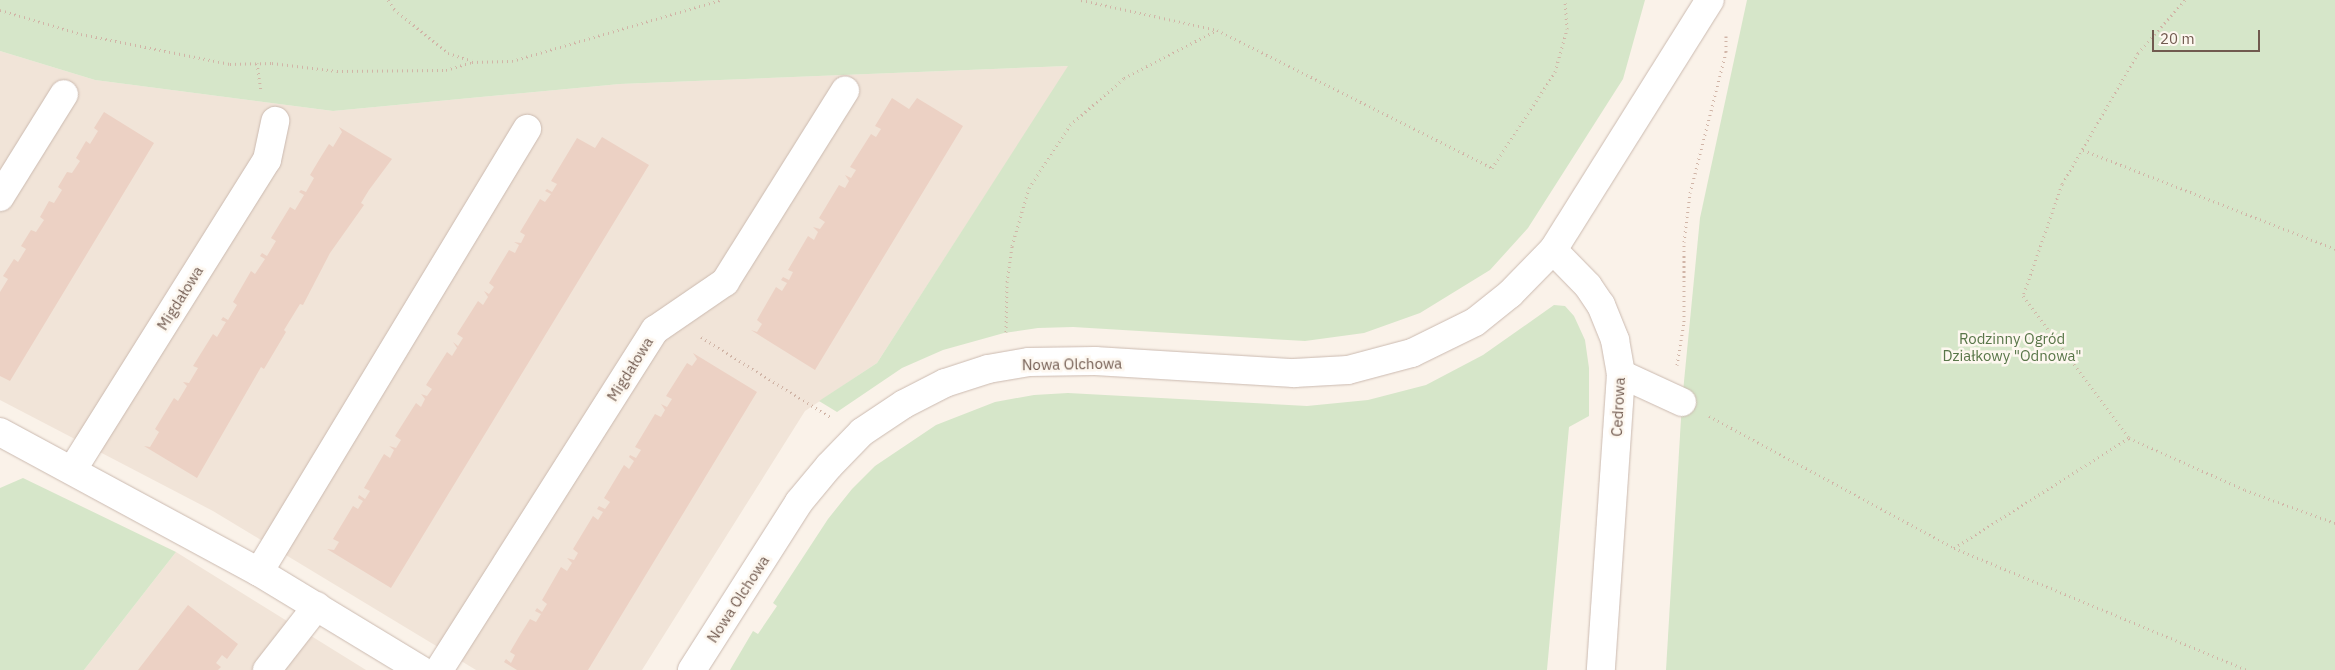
<!DOCTYPE html>
<meta charset="utf-8">
<style>
body{margin:0}
#map{position:relative;width:2335px;height:670px;overflow:hidden;background:#faf2e9;font-family:"IBM Plex Sans",sans-serif}
div>[style]{position:absolute}
[style*='--x']{left:calc(var(--x)*1px);top:calc(var(--y)*1px);width:calc(var(--w)*1px);rotate:calc(var(--a)*1deg)}
.residential>*{inset:0;background:#f1e4d8}
.green>*{inset:0;background:#d6e6c9}
.building>*{inset:0;background:#ecd1c4}
.path>*{height:3px;margin-top:-1.5px;transform-origin:0;background:repeating-linear-gradient(90deg,#d1b5a7 0 1px,transparent 0 5px)}
.roads{filter:drop-shadow(0 0 1px #cbbab0) drop-shadow(0 0 1px #cbbab0)}
.minor>*{height:28px;margin:-14px;padding:0 14px;transform-origin:14px;border-radius:14px;background:#fff}
span{translate:-50% -50%;white-space:nowrap;text-align:center;line-height:1.15;-webkit-text-stroke:5px #fdf7ef;paint-order:stroke}
.street-label{font-size:15px;color:#715a4f}
.park-label{font-size:15px;color:#597649}
.scale{position:absolute;left:2152px;top:30px;width:108px;height:22px;box-sizing:border-box;border:2px solid #715a4f;border-top:0;padding-left:6px;font-size:15px;line-height:18px;white-space:nowrap;color:#715a4f;-webkit-text-stroke:4px #fdf7ef;paint-order:stroke}
</style>
<div id="map">
<div class="residential">
<i style="clip-path:polygon(0 51px,95px 80px,333px 111px,620px 84px,1069px 66px,877px 363px,805px 411px,642px 670px,476px 670px,213px 511px,0 400px)"></i>
<i style="clip-path:polygon(176px 552px,366px 670px,84px 670px)"></i>
</div>
<div class="green">
<i style="clip-path:polygon(0 0,1645px 0,1623px 79px,1528px 228px,1490px 270px,1420px 313px,1364px 333px,1305px 341px,1073px 327px,1038px 328px,1004px 333px,943px 350px,902px 368px,837px 412px,819px 401px,877px 363px,1068px 66px,620px 84px,333px 111px,95px 80px,0 51px)"></i>
<i style="clip-path:polygon(1747px 0,2335px 0,2335px 670px,1666px 670px,1682px 402px,1700px 218px)"></i>
<i style="clip-path:polygon(1554px 305px,1565px 306px,1574px 316px,1585px 340px,1589px 368px,1589px 416px,1569px 427px,1547px 670px,730px 670px,753px 631px,758px 634px,777px 606px,773px 603px,828px 519px,852px 489px,875px 466px,936px 425px,995px 402px,1034px 395px,1068px 393px,1307px 406px,1368px 400px,1426px 385px,1483px 355px)"></i>
<i style="clip-path:polygon(23px 478px,176px 552px,84px 670px,0 670px,0 488px)"></i>
</div>
<div class="building">
<i style="clip-path:polygon(892px 98px,909px 109px,917px 98px,963px 126px,815px 370px,751px 330px,757px 332px,762px 324px,757px 320px,776px 287px,782px 291px,787px 283px,781px 280px,783px 277px,789px 280px,793px 272px,788px 270px,808px 236px,814px 240px,818px 232px,813px 227px,820px 229px,825px 222px,819px 218px,839px 185px,845px 188px,849px 181px,845px 175px,851px 178px,856px 170px,850px 167px,871px 134px,876px 137px,881px 129px,875px 126px)"></i>
<i style="clip-path:polygon(104px 112px,154px 143px,10px 381px,0 376px,0 292px,8px 279px,3px 276px,14px 259px,18px 262px,26px 249px,21px 246px,31px 230px,36px 232px,44px 220px,40px 217px,49px 201px,54px 203px,62px 190px,58px 187px,67px 172px,72px 173px,80px 161px,76px 158px,86px 141px,90px 144px,98px 131px,94px 128px)"></i>
<i style="clip-path:polygon(339px 127px,392px 159px,369px 190px,361px 203px,364px 205px,330px 253px,303px 305px,300px 304px,284px 330px,286px 332px,264px 369px,261px 367px,197px 478px,144px 446px,150px 447px,159px 432px,155px 429px,174px 398px,178px 401px,187px 386px,183px 382px,189px 383px,198px 368px,193px 366px,213px 334px,217px 337px,226px 322px,221px 320px,223px 317px,228px 320px,237px 305px,233px 302px,251px 271px,255px 274px,265px 259px,260px 256px,262px 253px,267px 256px,276px 241px,271px 238px,290px 207px,295px 210px,304px 195px,299px 192px,301px 190px,306px 192px,314px 178px,310px 175px,319px 160px,329px 144px,333px 147px,342px 132px)"></i>
<i style="clip-path:polygon(602px 137px,649px 165px,391px 588px,327px 549px,334px 550px,339px 542px,333px 539px,353px 506px,358px 509px,363px 501px,358px 498px,359px 495px,365px 499px,370px 491px,364px 488px,384px 454px,390px 458px,394px 450px,389px 446px,396px 448px,401px 440px,395px 436px,416px 403px,421px 407px,425px 399px,421px 394px,427px 396px,432px 389px,426px 385px,447px 352px,452px 356px,457px 348px,453px 342px,458px 346px,463px 338px,457px 334px,478px 301px,483px 305px,488px 297px,484px 291px,489px 294px,494px 287px,489px 283px,509px 250px,515px 253px,519px 245px,514px 242px,521px 243px,525px 235px,520px 232px,540px 199px,545px 202px,551px 194px,545px 191px,547px 189px,552px 192px,557px 184px,551px 181px,577px 138px,595px 148px)"></i>
<i style="clip-path:polygon(693px 353px,757px 392px,588px 670px,517px 670px,504px 662px,506px 659px,511px 663px,515px 655px,510px 652px,520px 635px,530px 619px,536px 622px,541px 614px,535px 611px,537px 608px,542px 612px,547px 604px,542px 600px,561px 567px,567px 571px,572px 563px,567px 558px,574px 560px,578px 553px,573px 549px,593px 516px,598px 520px,603px 512px,597px 509px,599px 506px,605px 509px,610px 502px,604px 498px,624px 465px,629px 469px,634px 461px,629px 457px,630px 455px,636px 458px,641px 450px,635px 447px,655px 414px,661px 417px,665px 410px,661px 404px,667px 407px,672px 399px,666px 396px,687px 363px,692px 366px,697px 359px)"></i>
<i style="clip-path:polygon(188px 605px,238px 644px,227px 659px,222px 655px,216px 663px,221px 667px,218px 670px,138px 670px)"></i>
</div>
<div class="path">
<i style="--x:388;--y:0;--w:11;--a:56"></i>
<i style="--x:394;--y:9;--w:70;--a:39.2"></i>
<i style="--x:448;--y:53;--w:25;--a:18"></i>
<i style="--x:1081;--y:0;--w:139;--a:12.4"></i>
<i style="--x:1217;--y:30;--w:308;--a:26.6"></i>
<i style="--x:1492;--y:168;--w:115;--a:-56.7"></i>
<i style="--x:1555;--y:72;--w:45;--a:-74.4"></i>
<i style="--x:1567;--y:29;--w:29;--a:-94"></i>
<i style="--x:2185;--y:0;--w:71;--a:131.6"></i>
<i style="--x:2138;--y:53;--w:151;--a:120.1"></i>
<i style="--x:2062;--y:184;--w:119;--a:109.2"></i>
<i style="--x:2023;--y:296;--w:177;--a:53.3"></i>
<i style="--x:2129;--y:438;--w:127;--a:24.1"></i>
<i style="--x:2245;--y:490;--w:96;--a:20.1"></i>
<i style="--x:0;--y:10;--w:84;--a:16.5"></i>
<i style="--x:81;--y:34;--w:152;--a:11.4"></i>
<i style="--x:230;--y:64;--w:42;--a:-1.4"></i>
<i style="--x:272;--y:63;--w:65;--a:7"></i>
<i style="--x:337;--y:71;--w:109;--a:-0.5"></i>
<i style="--x:446;--y:70;--w:27;--a:-17"></i>
<i style="--x:472;--y:62;--w:40;--a:-1.4"></i>
<i style="--x:512;--y:61;--w:217;--a:-16.3"></i>
<i style="--x:257;--y:63;--w:29;--a:82"></i>
<i style="--x:2083;--y:150;--w:271;--a:21.4"></i>
<i style="--x:1006;--y:332;--w:50;--a:-88.9"></i>
<i style="--x:1007;--y:282;--w:36;--a:-82"></i>
<i style="--x:1012;--y:246;--w:60;--a:-73.7"></i>
<i style="--x:1029;--y:188;--w:75;--a:-56.9"></i>
<i style="--x:1070;--y:125;--w:72;--a:-41"></i>
<i style="--x:1124;--y:78;--w:105;--a:-27.3"></i>
<i style="--x:701;--y:337;--w:154;--a:31.7"></i>
<i style="--x:1677;--y:365;--w:44;--a:-80.8"></i>
<i style="--x:1684;--y:322;--w:80;--a:-90"></i>
<i style="--x:1684;--y:242;--w:49;--a:-83"></i>
<i style="--x:1690;--y:193;--w:146;--a:-75.7"></i>
<i style="--x:1726;--y:52;--w:16;--a:-90"></i>
<i style="--x:1709;--y:416;--w:278;--a:28.3"></i>
<i style="--x:1954;--y:548;--w:317;--a:22.6"></i>
<i style="--x:1954;--y:548;--w:207;--a:-32.2"></i>
</div>
<div class="roads">
<div class="minor">
<i style="--x:0;--y:197;--w:121;--a:-58.1"></i>
<i style="--x:1553;--y:250;--w:50;--a:45.8"></i>
<i style="--x:1588;--y:286;--w:23;--a:56"></i>
<i style="--x:1601;--y:305;--w:38;--a:68"></i>
<i style="--x:1615;--y:340;--w:35;--a:80"></i>
<i style="--x:1621;--y:374;--w:297;--a:93.9"></i>
<i style="--x:1621;--y:374;--w:67;--a:24.7"></i>
<i style="--x:0;--y:432;--w:294;--a:28.4"></i>
<i style="--x:259;--y:572;--w:189;--a:31.2"></i>
<i style="--x:73;--y:469;--w:365;--a:-57.9"></i>
<i style="--x:267;--y:160;--w:40;--a:-78"></i>
<i style="--x:259;--y:572;--w:518;--a:-58.83"></i>
<i style="--x:267;--y:670;--w:81;--a:-52"></i>
<i style="--x:439;--y:670;--w:403;--a:-57.6"></i>
<i style="--x:655;--y:330;--w:85;--a:-34.4"></i>
<i style="--x:725;--y:282;--w:226;--a:-57.9"></i>
<i style="--x:692;--y:670;--w:199;--a:-57.5"></i>
<i style="--x:799;--y:502;--w:47;--a:-50.2"></i>
<i style="--x:829;--y:466;--w:47;--a:-45.9"></i>
<i style="--x:862;--y:432;--w:50;--a:-33.7"></i>
<i style="--x:904;--y:404;--w:46;--a:-27.1"></i>
<i style="--x:945;--y:383;--w:45;--a:-18"></i>
<i style="--x:988;--y:369;--w:42;--a:-9.7"></i>
<i style="--x:1029;--y:362;--w:66;--a:-0.9"></i>
<i style="--x:1095;--y:361;--w:199;--a:3.5"></i>
<i style="--x:1294;--y:373;--w:54;--a:-3.2"></i>
<i style="--x:1348;--y:370;--w:66;--a:-14.9"></i>
<i style="--x:1412;--y:353;--w:70;--a:-26.2"></i>
<i style="--x:1475;--y:322;--w:45;--a:-38.7"></i>
<i style="--x:1510;--y:294;--w:62;--a:-45.7"></i>
<i style="--x:1553;--y:250;--w:295;--a:-57.9"></i>
</div>
</div>
<div class="street-label">
<span style="left:180px;top:298px;rotate:-58deg">Migdałowa</span>
<span style="left:1072px;top:364px;rotate:-1deg">Nowa Olchowa</span>
<span style="left:630px;top:369px;rotate:-58deg">Migdałowa</span>
<span style="left:1618px;top:407px;rotate:-87deg">Cedrowa</span>
<span style="left:738px;top:599px;rotate:-57deg">Nowa Olchowa</span>
</div>
<div class="park-label">
<span style="left:2012px;top:347px">Rodzinny Ogród<br>Działkowy "Odnowa"</span>
</div>
<div class="scale">20 m</div>
</div>
